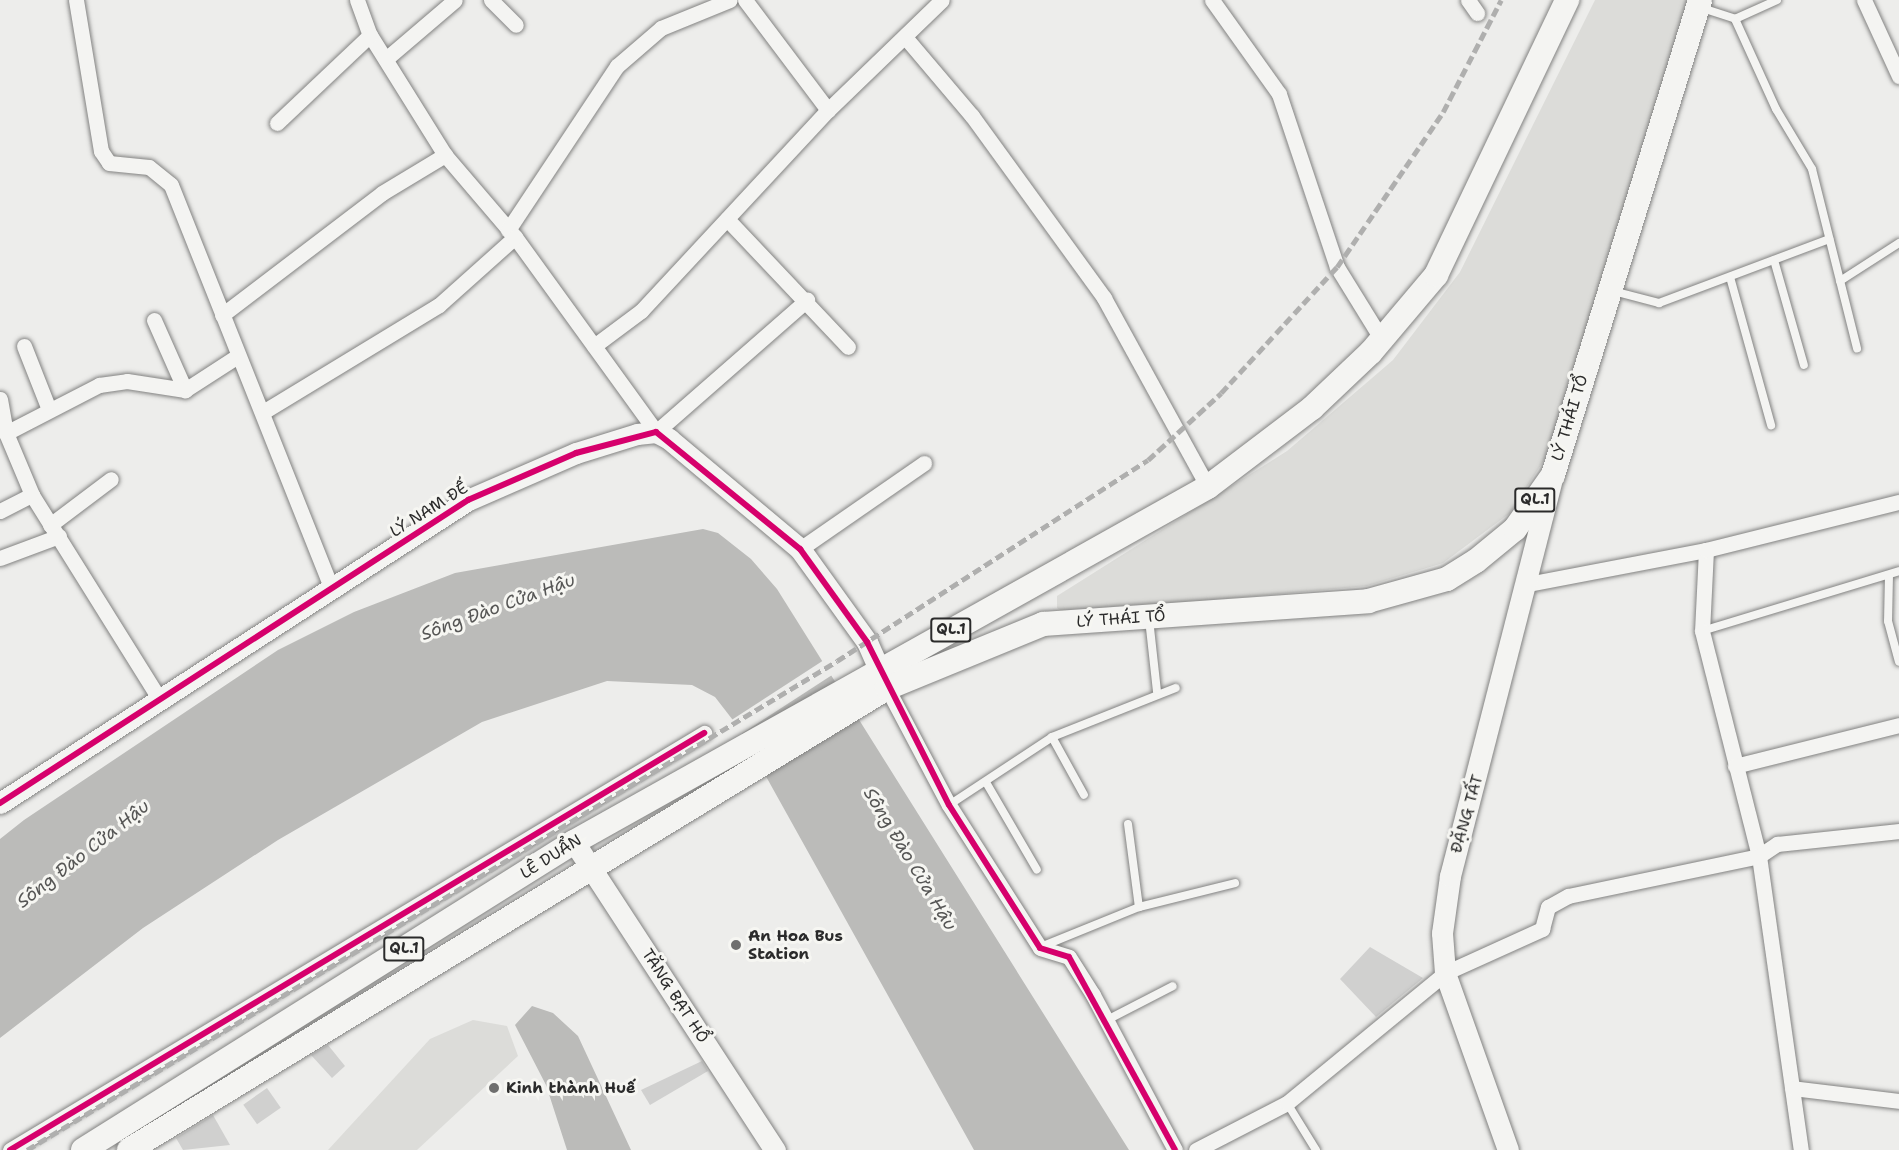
<!DOCTYPE html>
<meta charset="utf-8">
<style>
body{margin:0}
#map{position:relative;width:1899px;height:1150px;overflow:hidden;background:#ededeb;font-family:"Shantell Sans",sans-serif}
div>[style]{position:absolute}
[style*='--x']{left:calc(var(--x)*1px);top:calc(var(--y)*1px);width:calc(var(--w)*1px);rotate:calc(var(--a)*1deg)}
.green>*{inset:0;background:#dcdcd9}
.water>*{inset:0;background:#bbbbb9}
.pier>*{inset:0;background:#ededeb;transform-origin:0 0}
.building>*{inset:0;background:#d0d0cf;transform-origin:0 0}
.roads{filter:drop-shadow(0 0 2px #828281) drop-shadow(0 0 2px #828281)}
.lane>*{height:8px;margin:-4px;padding:0 4px;transform-origin:4px;border-radius:4px;background:#f4f4f2}
.street>*{height:15px;margin:-7.5px;padding:0 7.5px;transform-origin:7.5px;border-radius:7.5px;background:#f4f4f2}
.secondary>*{height:21px;margin:-10.5px;padding:0 10.5px;transform-origin:10.5px;border-radius:10.5px;background:#f4f4f2}
.primary>*{height:24px;margin:-12px;padding:0 12px;transform-origin:12px;border-radius:12px;background:#f4f4f2}
.rail>*{height:4.5px;margin-top:-2.25px;transform-origin:0;background:repeating-linear-gradient(90deg,#afafae 0 9px,transparent 0 13.5px)}
.cycleway>*{height:6px;margin:-3px;padding:0 3px;transform-origin:3px;border-radius:3px;background:#d6006c}
.dots>*{width:16px;height:16px;translate:-50% -50%;box-sizing:border-box;border:3px solid #f6f6f2;border-radius:50%}
span{translate:-50% -50%;white-space:nowrap;text-align:center;line-height:1.15;-webkit-text-stroke:6px #f6f6f2;paint-order:stroke}
.shield-label span{padding:2px 4px;background:#f6f6f2;border:2px solid;border-radius:4px;-webkit-text-stroke-width:0}
.shield-label{font-size:15px;color:#2b2b2b;font-weight:700}
.street-label{font-size:16px;color:#2b2b2b}
.poi-label{font-size:16px;color:#2b2b2b;font-weight:700}
.left{translate:0 -50%;text-align:left}
.water-label{font-size:18px;color:#565655;font-style:italic}
</style>
<div id="map">
<div class="green">
<i style="clip-path:polygon(1595px 0,1691px 0,1546px 457px,1510px 513px,1443px 563px,1367px 586px,1065px 613px,1057px 608px,1057px 596px,1287px 451px,1393px 360px,1460px 272px)"></i>
<i style="clip-path:polygon(473px 1020px,507px 1026px,518px 1056px,417px 1150px,328px 1150px,430px 1039px)"></i>
</div>
<div class="water">
<i style="clip-path:polygon(703px 529px,718px 533px,751px 559px,777px 589px,1129px 1150px,974px 1150px,739px 728px,715px 697px,692px 685px,607px 681px,482px 722px,278px 840px,143px 928px,0 1038px,0 839px,24px 820px,278px 650px,354px 612px,455px 573px)"></i>
<i style="clip-path:polygon(532px 1006px,553px 1013px,578px 1036px,631px 1150px,567px 1150px,546px 1085px,515px 1025px)"></i>
</div>
<div class="pier">
<i style="left:824px;top:660px;width:17px;height:113px;rotate:57deg"></i>
</div>
<div class="building">
<i style="clip-path:polygon(1370px 947px,1423px 978px,1376px 1017px,1340px 979px)"></i>
<i style="clip-path:polygon(328px 1045px,345px 1066px,332px 1078px,311px 1055px)"></i>
<i style="clip-path:polygon(702px 1061px,708px 1071px,650px 1105px,641px 1090px)"></i>
<i style="left:267px;top:1088px;width:24px;height:29px;rotate:55deg"></i>
<i style="clip-path:polygon(213px 1115px,230px 1145px,183px 1150px,176px 1138px)"></i>
</div>
<div class="roads">
<div class="lane">
<i style="--x:1702;--y:8;--w:35;--a:18"></i>
<i style="--x:1735;--y:19;--w:99;--a:65.5"></i>
<i style="--x:1776;--y:109;--w:70;--a:59"></i>
<i style="--x:1812;--y:169;--w:185;--a:75.9"></i>
<i style="--x:1735;--y:19;--w:46;--a:-24.3"></i>
<i style="--x:1774;--y:260;--w:109;--a:74.1"></i>
<i style="--x:1730;--y:277;--w:154;--a:74.5"></i>
<i style="--x:1840;--y:281;--w:70;--a:-32.8"></i>
<i style="--x:1613;--y:291;--w:48;--a:14.6"></i>
<i style="--x:1659;--y:303;--w:182;--a:-20.6"></i>
<i style="--x:1889;--y:575;--w:46;--a:91.2"></i>
<i style="--x:1888;--y:621;--w:42;--a:75"></i>
<i style="--x:1149;--y:619;--w:73;--a:83.7"></i>
<i style="--x:1702;--y:631;--w:206;--a:-16.9"></i>
<i style="--x:1052;--y:737;--w:66;--a:61.1"></i>
<i style="--x:987;--y:784;--w:99;--a:59.8"></i>
<i style="--x:949;--y:805;--w:123;--a:-33.4"></i>
<i style="--x:1052;--y:737;--w:133;--a:-21.6"></i>
<i style="--x:1128;--y:824;--w:84;--a:82.5"></i>
<i style="--x:1043;--y:946;--w:104;--a:-22.1"></i>
<i style="--x:1139;--y:907;--w:99;--a:-14"></i>
<i style="--x:1105;--y:1021;--w:76;--a:-27.2"></i>
<i style="--x:1287;--y:1103;--w:55;--a:58.3"></i>
</div>
<div class="street">
<i style="--x:76;--y:0;--w:153;--a:80.6"></i>
<i style="--x:101;--y:151;--w:14;--a:56"></i>
<i style="--x:109;--y:163;--w:40;--a:5.7"></i>
<i style="--x:149;--y:167;--w:28;--a:39"></i>
<i style="--x:171;--y:185;--w:434;--a:68.3"></i>
<i style="--x:357;--y:0;--w:37;--a:70"></i>
<i style="--x:370;--y:35;--w:142;--a:58"></i>
<i style="--x:445;--y:155;--w:108;--a:49.5"></i>
<i style="--x:515;--y:237;--w:241;--a:54.1"></i>
<i style="--x:656;--y:432;--w:201;--a:-41.2"></i>
<i style="--x:491;--y:0;--w:35;--a:45"></i>
<i style="--x:745;--y:0;--w:138;--a:53"></i>
<i style="--x:1212;--y:0;--w:115;--a:54.5"></i>
<i style="--x:1279;--y:94;--w:182;--a:71.5"></i>
<i style="--x:1337;--y:267;--w:86;--a:58.3"></i>
<i style="--x:1468;--y:0;--w:16;--a:55"></i>
<i style="--x:1864;--y:0;--w:84;--a:65.3"></i>
<i style="--x:905;--y:37;--w:104;--a:49.7"></i>
<i style="--x:972;--y:116;--w:225;--a:54"></i>
<i style="--x:1104;--y:298;--w:216;--a:61.2"></i>
<i style="--x:387;--y:58;--w:89;--a:-40.5"></i>
<i style="--x:277;--y:123;--w:128;--a:-43.4"></i>
<i style="--x:727;--y:219;--w:176;--a:46.6"></i>
<i style="--x:508;--y:230;--w:197;--a:-56.4"></i>
<i style="--x:617;--y:66;--w:58;--a:-40.8"></i>
<i style="--x:661;--y:28;--w:74;--a:-22.1"></i>
<i style="--x:222;--y:315;--w:201;--a:-37.3"></i>
<i style="--x:382;--y:193;--w:74;--a:-31.1"></i>
<i style="--x:154;--y:320;--w:77;--a:66.1"></i>
<i style="--x:24;--y:346;--w:66;--a:68.5"></i>
<i style="--x:594;--y:346;--w:59;--a:-36.7"></i>
<i style="--x:641;--y:311;--w:275;--a:-47.1"></i>
<i style="--x:828;--y:110;--w:158;--a:-44"></i>
<i style="--x:0;--y:399;--w:35;--a:80"></i>
<i style="--x:6;--y:433;--w:67;--a:67.2"></i>
<i style="--x:32;--y:495;--w:239;--a:58"></i>
<i style="--x:263;--y:412;--w:206;--a:-31.3"></i>
<i style="--x:439;--y:305;--w:102;--a:-41.8"></i>
<i style="--x:6;--y:433;--w:105;--a:-27.3"></i>
<i style="--x:99;--y:385;--w:28;--a:-8"></i>
<i style="--x:127;--y:381;--w:59;--a:8.8"></i>
<i style="--x:185;--y:390;--w:61;--a:-32.9"></i>
<i style="--x:0;--y:511;--w:36;--a:-27"></i>
<i style="--x:50;--y:525;--w:76;--a:-37"></i>
<i style="--x:800;--y:549;--w:151;--a:-34.7"></i>
<i style="--x:1706;--y:550;--w:81;--a:92.8"></i>
<i style="--x:1702;--y:631;--w:232;--a:75.8"></i>
<i style="--x:1759;--y:856;--w:297;--a:81.9"></i>
<i style="--x:0;--y:558;--w:63;--a:-20.4"></i>
<i style="--x:1528;--y:584;--w:181;--a:-10.8"></i>
<i style="--x:1706;--y:550;--w:199;--a:-14"></i>
<i style="--x:887;--y:688;--w:132;--a:62.1"></i>
<i style="--x:949;--y:805;--w:169;--a:57.5"></i>
<i style="--x:1040;--y:948;--w:30;--a:17"></i>
<i style="--x:1069;--y:957;--w:45;--a:57.7"></i>
<i style="--x:1093;--y:995;--w:175;--a:62.1"></i>
<i style="--x:1735;--y:766;--w:169;--a:-14"></i>
<i style="--x:1792;--y:1088;--w:108;--a:6.9"></i>
<i style="--x:10;--y:1150;--w:810;--a:-31"></i>
<i style="--x:1196;--y:1150;--w:102;--a:-27.3"></i>
<i style="--x:1287;--y:1103;--w:205;--a:-39.4"></i>
<i style="--x:1445;--y:973;--w:107;--a:-24.4"></i>
<i style="--x:1542;--y:929;--w:23;--a:-75"></i>
<i style="--x:1548;--y:907;--w:23;--a:-29"></i>
<i style="--x:1568;--y:896;--w:195;--a:-11.8"></i>
<i style="--x:1759;--y:856;--w:22;--a:-34"></i>
<i style="--x:1777;--y:844;--w:123;--a:-6.1"></i>
</div>
<div class="secondary">
<i style="--x:0;--y:803;--w:558;--a:-32.92"></i>
<i style="--x:468;--y:500;--w:118;--a:-23.5"></i>
<i style="--x:576;--y:453;--w:64;--a:-17.3"></i>
<i style="--x:637;--y:434;--w:19;--a:-6"></i>
<i style="--x:656;--y:432;--w:15;--a:28"></i>
<i style="--x:669;--y:439;--w:171;--a:40"></i>
<i style="--x:800;--y:549;--w:115;--a:54.2"></i>
<i style="--x:867;--y:642;--w:47;--a:66.2"></i>
<i style="--x:574;--y:842;--w:368;--a:56.9"></i>
<i style="--x:1508;--y:1150;--w:188;--a:-109.6"></i>
<i style="--x:1445;--y:973;--w:40;--a:-94.3"></i>
<i style="--x:1442;--y:933;--w:58;--a:-82"></i>
<i style="--x:1450;--y:876;--w:411;--a:-75.6"></i>
</div>
<div class="primary">
<i style="--x:83;--y:1150;--w:580;--a:-32.1"></i>
<i style="--x:574;--y:842;--w:727;--a:-29.25"></i>
<i style="--x:1208;--y:487;--w:131;--a:-37.2"></i>
<i style="--x:1312;--y:408;--w:81;--a:-43.5"></i>
<i style="--x:1371;--y:352;--w:101;--a:-49.8"></i>
<i style="--x:1436;--y:275;--w:305;--a:-64.5"></i>
<i style="--x:129;--y:1150;--w:888;--a:-31.36"></i>
<i style="--x:887;--y:688;--w:169;--a:-22.3"></i>
<i style="--x:1043;--y:624;--w:326;--a:-4"></i>
<i style="--x:1368;--y:601;--w:82;--a:-15.6"></i>
<i style="--x:1447;--y:579;--w:34;--a:-32"></i>
<i style="--x:1476;--y:561;--w:50;--a:-39.4"></i>
<i style="--x:1515;--y:529;--w:66;--a:-54.9"></i>
<i style="--x:1553;--y:475;--w:497;--a:-72.8"></i>
</div>
</div>
<div class="rail">
<i style="--x:27;--y:1150;--w:946;--a:-31.12"></i>
<i style="--x:837;--y:661;--w:370;--a:-32.9"></i>
<i style="--x:1148;--y:460;--w:99;--a:-42.5"></i>
<i style="--x:1221;--y:393;--w:171;--a:-47.4"></i>
<i style="--x:1337;--y:267;--w:188;--a:-55.6"></i>
<i style="--x:1443;--y:112;--w:126;--a:-62.6"></i>
</div>
<div class="cycleway">
<i style="--x:0;--y:803;--w:558;--a:-32.92"></i>
<i style="--x:468;--y:500;--w:118;--a:-23.5"></i>
<i style="--x:576;--y:453;--w:83;--a:-14.7"></i>
<i style="--x:656;--y:432;--w:186;--a:39.1"></i>
<i style="--x:800;--y:549;--w:115;--a:54.2"></i>
<i style="--x:867;--y:642;--w:182;--a:63.3"></i>
<i style="--x:949;--y:805;--w:169;--a:57.5"></i>
<i style="--x:1040;--y:948;--w:30;--a:17"></i>
<i style="--x:1069;--y:957;--w:220;--a:61.2"></i>
<i style="--x:10;--y:1150;--w:810;--a:-31"></i>
</div>
<div class="dots">
<i style="left:736px;top:945px;background:#6f6f6e"></i>
<i style="left:494px;top:1088px;background:#6f6f6e"></i>
</div>
<div class="shield-label">
<span style="left:1535px;top:500px">QL.1</span>
<span style="left:951px;top:630px">QL.1</span>
<span style="left:404px;top:949px">QL.1</span>
</div>
<div class="street-label">
<span style="left:1570px;top:418px;rotate:-73deg">LÝ THÁI TỔ</span>
<span style="left:429px;top:510px;rotate:-32deg">LÝ NAM ĐẾ</span>
<span style="left:1121px;top:619px;rotate:-4deg">LÝ THÁI TỔ</span>
<span style="left:1467px;top:814px;rotate:-74deg">ĐẶNG TẤT</span>
<span style="left:551px;top:857px;rotate:-32deg">LÊ DUẨN</span>
<span style="left:675px;top:996px;rotate:57deg">TĂNG BẠT HỔ</span>
</div>
<div class="poi-label">
<span class="left" style="left:748px;top:945px">An Hoa Bus<br>Station</span>
<span class="left" style="left:506px;top:1088px">Kinh thành Huế</span>
</div>
<div class="water-label">
<span style="left:498px;top:607px;rotate:-20deg">Sông Đào Cửa Hậu</span>
<span style="left:83px;top:854px;rotate:-38deg">Sông Đào Cửa Hậu</span>
<span style="left:910px;top:859px;rotate:59deg">Sông Đào Cửa Hậu</span>
</div>
</div>
